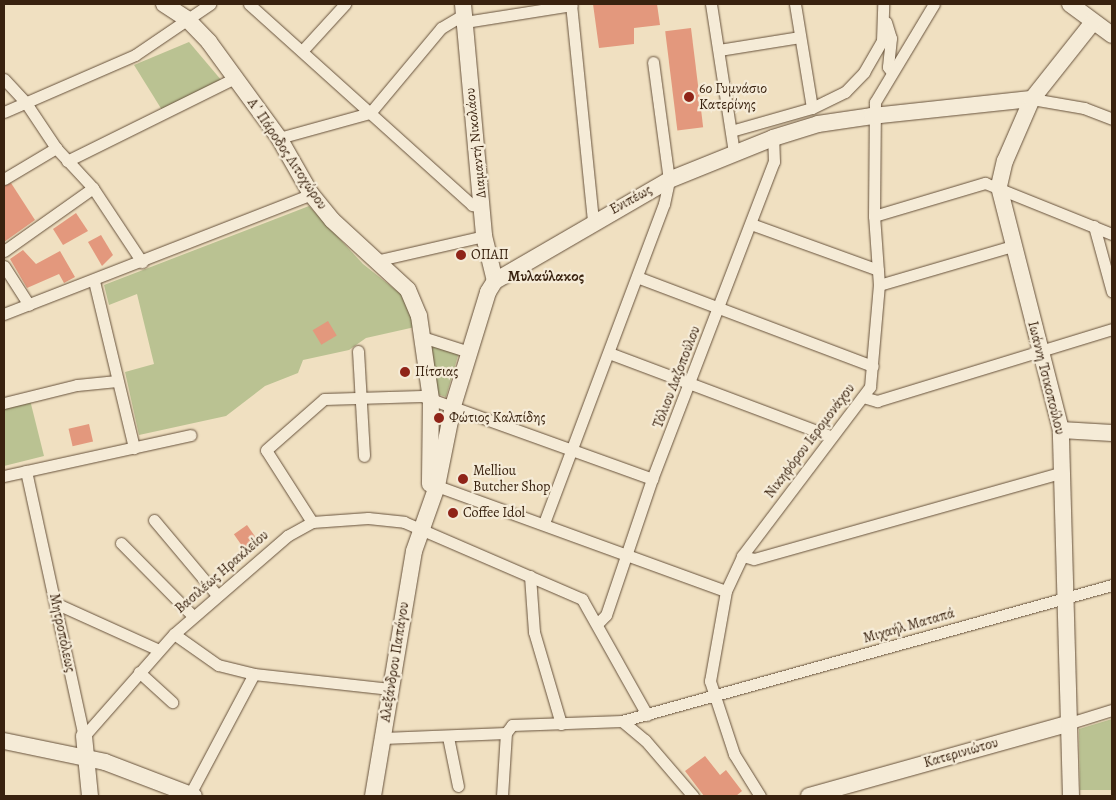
<!DOCTYPE html>
<meta charset="utf-8">
<style>
body{margin:0}
#map{position:relative;width:1116px;height:800px;overflow:hidden;background:#f0e0c1;font-family:Alegreya,serif}
div>[style]{position:absolute}
[style*='--x']{left:calc(var(--x)*1px);top:calc(var(--y)*1px);width:calc(var(--w)*1px);rotate:calc(var(--a)*1deg)}
.green>*{inset:0;background:#bac292}
.building>*{inset:0;background:#e3987d;transform-origin:0 0}
.roads{filter:drop-shadow(0 0 1px #67523c) drop-shadow(0 0 1px #67523c)}
.street>*{height:11px;margin:-5.5px;padding:0 5.5px;transform-origin:5.5px;border-radius:5.5px;background:#f5ebd7}
.secondary>*{height:16px;margin:-8px;padding:0 8px;transform-origin:8px;border-radius:8px;background:#f5ebd7}
.dots>*{width:14px;height:14px;translate:-50% -50%;box-sizing:border-box;border:2px solid #f5ebd7;border-radius:50%}
span{translate:-50% -50%;white-space:nowrap;text-align:center;line-height:1.15;-webkit-text-stroke:4.5px #f5ebd7;paint-order:stroke}
.poi-label{font-size:14px;color:#39220f}
.left{translate:0 -50%;text-align:left}
.street-label{font-size:14px;color:#39220f}
.neighbourhood-label{font-size:15px;color:#39220f;font-weight:700}
.frame{position:absolute;inset:0;border:5px solid #39220f;pointer-events:none}
</style>
<div id="map">
<div class="green">
<i style="clip-path:polygon(189px 42px,222px 81px,162px 110px,134px 65px)"></i>
<i style="clip-path:polygon(309px 206px,363px 264px,407px 299px,415px 327px,366px 338px,349px 350px,303px 360px,298px 373px,265px 386px,226px 416px,139px 435px,125px 372px,154px 364px,137px 294px,109px 305px,104px 285px)"></i>
<i style="clip-path:polygon(426px 341px,459px 352px,446px 397px,434px 393px)"></i>
<i style="clip-path:polygon(30px 400px,44px 456px,4px 466px,4px 406px)"></i>
<i style="clip-path:polygon(1112px 719px,1112px 790px,1080px 790px,1079px 729px)"></i>
</div>
<div class="building">
<i style="clip-path:polygon(593px 4px,657px 4px,660px 25px,634px 28px,634px 44px,599px 48px)"></i>
<i style="left:691px;top:28px;width:100px;height:26px;rotate:83deg"></i>
<i style="clip-path:polygon(11px 183px,35px 220px,4px 242px,4px 186px)"></i>
<i style="clip-path:polygon(76px 213px,88px 231px,63px 245px,53px 229px)"></i>
<i style="clip-path:polygon(101px 235px,113px 255px,102px 266px,88px 242px)"></i>
<i style="clip-path:polygon(23px 250px,36px 264px,60px 251px,75px 277px,64px 283px,59px 274px,27px 288px,10px 259px)"></i>
<i style="left:328px;top:321px;width:17px;height:18px;rotate:59deg"></i>
<i style="left:89px;top:424px;width:18px;height:21px;rotate:77deg"></i>
<i style="left:247px;top:525px;width:21px;height:16px;rotate:55deg"></i>
<i style="clip-path:polygon(705px 756px,720px 775px,726px 770px,742px 791px,736px 796px,704px 796px,685px 771px)"></i>
</div>
<div class="roads">
<div class="street">
<i style="--x:249;--y:4;--w:300;--a:42"></i>
<i style="--x:472;--y:205;--w:11;--a:10"></i>
<i style="--x:571;--y:4;--w:219;--a:84.2"></i>
<i style="--x:711;--y:4;--w:150;--a:81.2"></i>
<i style="--x:795;--y:4;--w:105;--a:80.7"></i>
<i style="--x:465;--y:22;--w:108;--a:-9"></i>
<i style="--x:886;--y:22;--w:17;--a:73"></i>
<i style="--x:891;--y:38;--w:29;--a:96"></i>
<i style="--x:888;--y:67;--w:5;--a:53"></i>
<i style="--x:719;--y:50;--w:82;--a:-9.1"></i>
<i style="--x:302;--y:51;--w:64;--a:-47.5"></i>
<i style="--x:4;--y:79;--w:33;--a:47"></i>
<i style="--x:26;--y:103;--w:54;--a:56.3"></i>
<i style="--x:56;--y:148;--w:54;--a:47.2"></i>
<i style="--x:93;--y:188;--w:89;--a:56.5"></i>
<i style="--x:1032;--y:99;--w:53;--a:9.8"></i>
<i style="--x:1084;--y:108;--w:30;--a:21"></i>
<i style="--x:4;--y:112;--w:143;--a:-23.5"></i>
<i style="--x:135;--y:55;--w:91;--a:-34.2"></i>
<i style="--x:731;--y:131;--w:84;--a:-15.9"></i>
<i style="--x:812;--y:108;--w:37;--a:-26"></i>
<i style="--x:845;--y:92;--w:28;--a:-46"></i>
<i style="--x:864;--y:72;--w:36;--a:-60"></i>
<i style="--x:882;--y:41;--w:37;--a:-88"></i>
<i style="--x:279;--y:138;--w:94;--a:-15.4"></i>
<i style="--x:370;--y:113;--w:111;--a:-50.1"></i>
<i style="--x:441;--y:28;--w:27;--a:-31"></i>
<i style="--x:67;--y:161;--w:187;--a:-26.3"></i>
<i style="--x:4;--y:179;--w:61;--a:-30.8"></i>
<i style="--x:874;--y:216;--w:116;--a:-16.6"></i>
<i style="--x:985;--y:183;--w:137;--a:21.9"></i>
<i style="--x:751;--y:224;--w:135;--a:19.9"></i>
<i style="--x:1094;--y:226;--w:68;--a:74.7"></i>
<i style="--x:4;--y:251;--w:109;--a:-35.3"></i>
<i style="--x:375;--y:261;--w:112;--a:-12.9"></i>
<i style="--x:4;--y:266;--w:46;--a:57.3"></i>
<i style="--x:637;--y:277;--w:252;--a:20.7"></i>
<i style="--x:94;--y:281;--w:172;--a:76.5"></i>
<i style="--x:879;--y:285;--w:139;--a:-16.3"></i>
<i style="--x:4;--y:314;--w:330;--a:-21.3"></i>
<i style="--x:422;--y:337;--w:49;--a:17.7"></i>
<i style="--x:358;--y:351;--w:105;--a:86.7"></i>
<i style="--x:609;--y:353;--w:238;--a:20.6"></i>
<i style="--x:863;--y:397;--w:15;--a:16"></i>
<i style="--x:877;--y:401;--w:246;--a:-17"></i>
<i style="--x:4;--y:403;--w:75;--a:-13.9"></i>
<i style="--x:77;--y:385;--w:40;--a:-5.7"></i>
<i style="--x:26;--y:471;--w:271;--a:77.7"></i>
<i style="--x:4;--y:476;--w:191;--a:-12.4"></i>
<i style="--x:437;--y:486;--w:307;--a:20"></i>
<i style="--x:154;--y:520;--w:98;--a:50"></i>
<i style="--x:312;--y:522;--w:85;--a:-122.6"></i>
<i style="--x:266;--y:450;--w:77;--a:-41.3"></i>
<i style="--x:324;--y:399;--w:98;--a:-1.8"></i>
<i style="--x:422;--y:396;--w:245;--a:19.8"></i>
<i style="--x:544;--y:523;--w:341;--a:-69.4"></i>
<i style="--x:664;--y:204;--w:25;--a:-78"></i>
<i style="--x:669;--y:180;--w:119;--a:-97.7"></i>
<i style="--x:121;--y:543;--w:103;--a:45.4"></i>
<i style="--x:742;--y:556;--w:12;--a:14"></i>
<i style="--x:754;--y:559;--w:321;--a:-15.7"></i>
<i style="--x:530;--y:576;--w:56;--a:85.9"></i>
<i style="--x:534;--y:632;--w:96;--a:73.6"></i>
<i style="--x:55;--y:603;--w:114;--a:24.3"></i>
<i style="--x:598;--y:623;--w:11;--a:-45"></i>
<i style="--x:606;--y:615;--w:144;--a:-71.3"></i>
<i style="--x:652;--y:479;--w:340;--a:-69"></i>
<i style="--x:774;--y:162;--w:24;--a:-92"></i>
<i style="--x:174;--y:634;--w:54;--a:35.2"></i>
<i style="--x:218;--y:665;--w:37;--a:14"></i>
<i style="--x:254;--y:674;--w:137;--a:6.3"></i>
<i style="--x:139;--y:672;--w:45;--a:42.3"></i>
<i style="--x:622;--y:721;--w:30;--a:40"></i>
<i style="--x:645;--y:740;--w:74;--a:49.4"></i>
<i style="--x:1070;--y:723;--w:44;--a:-17.2"></i>
<i style="--x:84;--y:736;--w:136;--a:-48.6"></i>
<i style="--x:174;--y:634;--w:150;--a:-40.9"></i>
<i style="--x:287;--y:536;--w:29;--a:-29"></i>
<i style="--x:312;--y:522;--w:56;--a:-4.1"></i>
<i style="--x:368;--y:518;--w:36;--a:6"></i>
<i style="--x:404;--y:522;--w:194;--a:23.4"></i>
<i style="--x:582;--y:599;--w:133;--a:60.7"></i>
<i style="--x:448;--y:737;--w:50;--a:78.5"></i>
<i style="--x:383;--y:738;--w:123;--a:-2.3"></i>
<i style="--x:189;--y:796;--w:138;--a:-62"></i>
<i style="--x:502;--y:796;--w:63;--a:-86.4"></i>
<i style="--x:506;--y:733;--w:10;--a:-53"></i>
<i style="--x:512;--y:725;--w:110;--a:-2.1"></i>
<i style="--x:622;--y:721;--w:509;--a:-15.51"></i>
<i style="--x:760;--y:796;--w:49;--a:-121.8"></i>
<i style="--x:734;--y:754;--w:77;--a:-108.2"></i>
<i style="--x:710;--y:681;--w:91;--a:-79.9"></i>
<i style="--x:726;--y:591;--w:38;--a:-65"></i>
<i style="--x:742;--y:556;--w:212;--a:-52.9"></i>
<i style="--x:870;--y:387;--w:102;--a:-85"></i>
<i style="--x:879;--y:285;--w:69;--a:-94.1"></i>
<i style="--x:874;--y:216;--w:114;--a:-89.5"></i>
<i style="--x:875;--y:102;--w:114;--a:-59"></i>
</div>
<div class="secondary">
<i style="--x:164;--y:4;--w:27;--a:33"></i>
<i style="--x:187;--y:19;--w:32;--a:46"></i>
<i style="--x:209;--y:42;--w:119;--a:53.9"></i>
<i style="--x:279;--y:138;--w:64;--a:60.3"></i>
<i style="--x:311;--y:194;--w:33;--a:51"></i>
<i style="--x:332;--y:220;--w:103;--a:42.6"></i>
<i style="--x:408;--y:290;--w:28;--a:67"></i>
<i style="--x:419;--y:316;--w:84;--a:81.8"></i>
<i style="--x:431;--y:399;--w:85;--a:90.7"></i>
<i style="--x:463;--y:4;--w:233;--a:84.8"></i>
<i style="--x:484;--y:236;--w:46;--a:76.3"></i>
<i style="--x:1070;--y:4;--w:52;--a:36.4"></i>
<i style="--x:1061;--y:430;--w:51;--a:3.4"></i>
<i style="--x:84;--y:736;--w:60;--a:84.3"></i>
<i style="--x:4;--y:741;--w:103;--a:11.7"></i>
<i style="--x:105;--y:762;--w:95;--a:20.9"></i>
<i style="--x:373;--y:796;--w:248;--a:-80.5"></i>
<i style="--x:414;--y:551;--w:69;--a:-70.5"></i>
<i style="--x:437;--y:486;--w:82;--a:-78.7"></i>
<i style="--x:453;--y:406;--w:119;--a:-72.9"></i>
<i style="--x:488;--y:292;--w:13;--a:-58"></i>
<i style="--x:495;--y:281;--w:201;--a:-30.1"></i>
<i style="--x:669;--y:180;--w:112;--a:-22"></i>
<i style="--x:773;--y:138;--w:47;--a:-17.3"></i>
<i style="--x:818;--y:124;--w:55;--a:-8.4"></i>
<i style="--x:872;--y:116;--w:161;--a:-6.1"></i>
<i style="--x:809;--y:796;--w:271;--a:-15.6"></i>
<i style="--x:1071;--y:796;--w:366;--a:-91.6"></i>
<i style="--x:1061;--y:430;--w:252;--a:-104.3"></i>
<i style="--x:999;--y:186;--w:26;--a:-77"></i>
<i style="--x:1005;--y:161;--w:68;--a:-66.5"></i>
<i style="--x:1032;--y:99;--w:98;--a:-51.6"></i>
</div>
</div>
<div class="dots">
<i style="left:689px;top:97px;background:#8f2418"></i>
<i style="left:461px;top:255px;background:#8f2418"></i>
<i style="left:405px;top:372px;background:#8f2418"></i>
<i style="left:439px;top:418px;background:#8f2418"></i>
<i style="left:463px;top:479px;background:#8f2418"></i>
<i style="left:453px;top:513px;background:#8f2418"></i>
</div>
<div class="poi-label">
<span class="left" style="left:699px;top:97px">6ο Γυμνάσιο<br>Κατερίνης</span>
<span class="left" style="left:471px;top:255px">ΟΠΑΠ</span>
<span class="left" style="left:415px;top:372px">Πίτσιας</span>
<span class="left" style="left:449px;top:418px">Φώτιος Καλπίδης</span>
<span class="left" style="left:473px;top:479px">Melliou<br>Butcher Shop</span>
<span class="left" style="left:463px;top:513px">Coffee Idol</span>
</div>
<div class="street-label">
<span style="left:476px;top:143px;rotate:-96deg">Διαμαντή Νικολάου</span>
<span style="left:287px;top:154px;rotate:56deg">Α΄ Πάροδος Λιτοχώρου</span>
<span style="left:631px;top:200px;rotate:-29deg">Ενιπέως</span>
<span style="left:677px;top:377px;rotate:-69deg">Τόλιου Λαζοπούλου</span>
<span style="left:1046px;top:378px;rotate:76deg">Ιωάννη Τσικοπούλου</span>
<span style="left:810px;top:441px;rotate:-53deg">Νικηφόρου Ιερομονάχου</span>
<span style="left:222px;top:572px;rotate:-41deg">Βασιλέως Ηρακλείου</span>
<span style="left:909px;top:626px;rotate:-16deg">Μιχαήλ Ματαπά</span>
<span style="left:62px;top:633px;rotate:78deg">Μητροπόλεως</span>
<span style="left:395px;top:662px;rotate:-81deg">Αλεξάνδρου Παπάγου</span>
<span style="left:961px;top:753px;rotate:-16deg">Κατερινιώτου</span>
</div>
<div class="neighbourhood-label">
<span style="left:546px;top:277px">Μυλαύλακος</span>
</div>
<div class="frame"></div>
</div>
